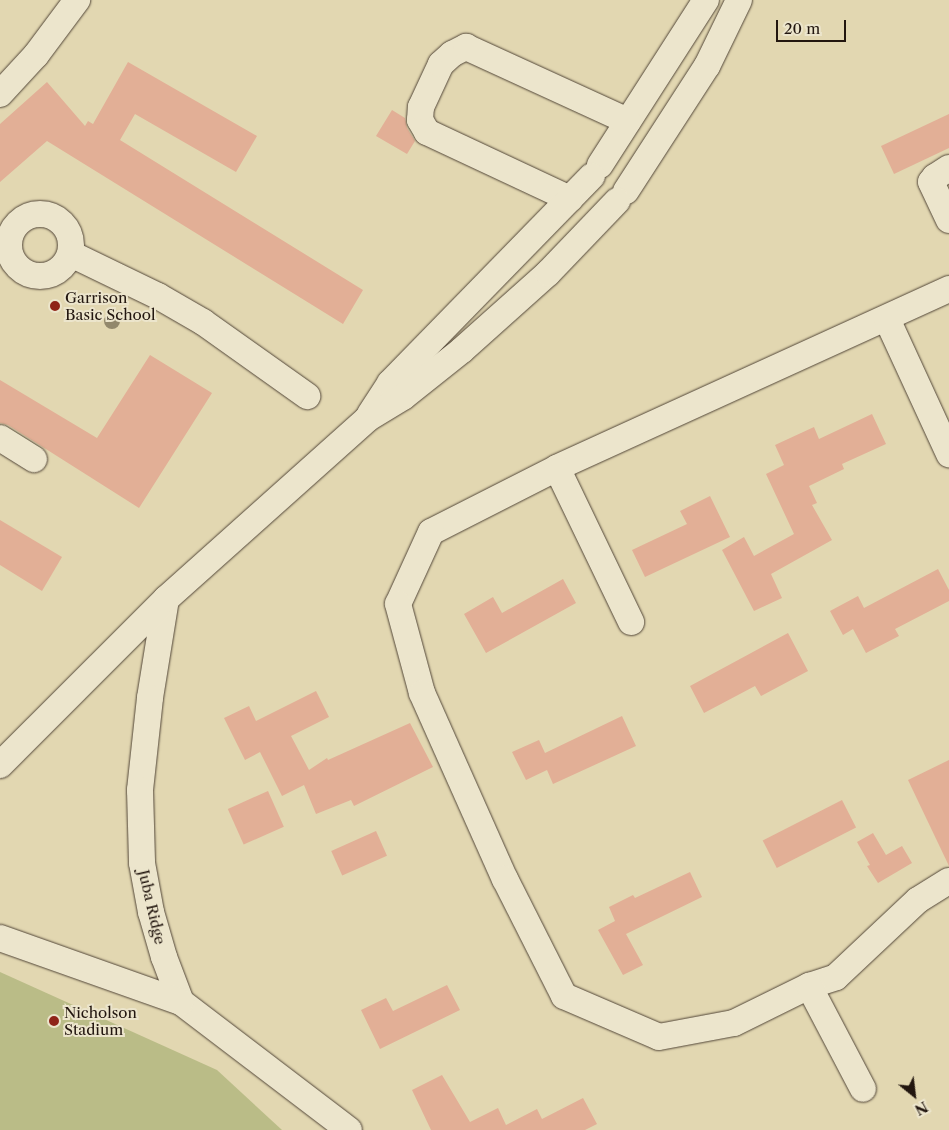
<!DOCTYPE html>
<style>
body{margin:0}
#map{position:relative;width:949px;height:1130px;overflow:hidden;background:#e2d7b1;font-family:"Libre Caslon Text",serif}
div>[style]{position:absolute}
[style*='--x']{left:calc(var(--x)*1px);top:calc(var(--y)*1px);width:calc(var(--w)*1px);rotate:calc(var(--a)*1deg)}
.green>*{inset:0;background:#babc87}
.building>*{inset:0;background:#e2af96;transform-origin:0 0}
.roads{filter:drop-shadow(0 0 1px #524638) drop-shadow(0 0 1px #524638)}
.minor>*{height:26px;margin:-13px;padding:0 13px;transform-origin:13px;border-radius:13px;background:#ece5cc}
.minor>.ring{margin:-13px;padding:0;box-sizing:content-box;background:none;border:26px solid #ece5cc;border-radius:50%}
.trees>*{width:16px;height:16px;margin:-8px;border-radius:50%;background:#92886c}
.dots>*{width:14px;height:14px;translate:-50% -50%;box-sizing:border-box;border:2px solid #ece5cc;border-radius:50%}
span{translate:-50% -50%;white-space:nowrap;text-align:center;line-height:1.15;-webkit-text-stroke:4px #ece5cc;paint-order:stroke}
.poi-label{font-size:15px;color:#22160f}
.left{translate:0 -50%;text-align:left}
.street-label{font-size:15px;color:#22160f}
.north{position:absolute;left:889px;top:1070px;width:50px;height:50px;-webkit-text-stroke:4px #ece5cc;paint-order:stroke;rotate:151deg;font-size:14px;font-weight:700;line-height:20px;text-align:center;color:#22160f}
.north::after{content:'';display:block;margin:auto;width:18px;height:22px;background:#22160f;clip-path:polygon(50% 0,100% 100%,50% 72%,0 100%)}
.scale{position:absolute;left:776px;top:20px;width:70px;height:22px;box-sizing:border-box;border:2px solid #22160f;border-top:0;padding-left:6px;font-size:15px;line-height:18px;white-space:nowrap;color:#22160f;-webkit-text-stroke:4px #ece5cc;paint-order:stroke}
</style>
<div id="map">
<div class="green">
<i style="clip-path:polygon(0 972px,217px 1070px,282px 1130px,0 1130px)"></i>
</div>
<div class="building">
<i style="clip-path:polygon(128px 62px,257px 136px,236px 172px,135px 114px,120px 140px,363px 290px,343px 324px,47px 141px,0 182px,0 124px,47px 82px,85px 126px,88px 121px,93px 124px)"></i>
<i style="clip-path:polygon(392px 110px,405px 118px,407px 128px,415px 141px,407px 154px,376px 136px)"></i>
<i style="clip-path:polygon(949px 114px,949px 148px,894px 174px,881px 146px)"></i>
<i style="clip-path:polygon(150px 355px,212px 393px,139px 508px,8px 425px,0 423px,0 380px,97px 438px)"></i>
<i style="clip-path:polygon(872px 414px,886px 444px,842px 464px,844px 469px,809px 486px,817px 503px,812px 505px,832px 540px,771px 574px,782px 598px,754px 611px,722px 550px,744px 537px,754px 556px,794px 534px,766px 474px,784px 465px,775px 445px,814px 427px,819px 439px)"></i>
<i style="clip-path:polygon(710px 496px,730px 537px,645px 577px,632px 550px,687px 524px,680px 511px)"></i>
<i style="clip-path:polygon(0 520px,62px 557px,42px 591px,0 565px)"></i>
<i style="clip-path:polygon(938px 569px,949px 590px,949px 601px,895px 629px,899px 636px,866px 653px,853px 629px,843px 635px,830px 611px,858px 596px,864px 608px)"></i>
<i style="clip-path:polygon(563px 579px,576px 603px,486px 653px,464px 614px,493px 597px,502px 613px)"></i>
<i style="clip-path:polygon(788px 633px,808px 671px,761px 696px,755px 686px,704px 713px,690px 686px)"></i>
<i style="clip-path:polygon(316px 691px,329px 717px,291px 736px,309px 770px,327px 758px,328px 760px,410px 723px,433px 767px,354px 806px,351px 800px,316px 814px,304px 785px,282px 796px,260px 752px,245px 760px,224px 718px,249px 706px,256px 721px)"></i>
<i style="clip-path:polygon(622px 716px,636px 746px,553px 784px,547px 770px,526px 780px,512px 752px,539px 740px,545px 753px)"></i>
<i style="clip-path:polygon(949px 760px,949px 866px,908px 780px)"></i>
<i style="left:268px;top:791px;width:39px;height:44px;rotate:66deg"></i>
<i style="left:842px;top:800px;width:31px;height:89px;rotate:63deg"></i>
<i style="left:376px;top:831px;width:27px;height:49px;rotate:66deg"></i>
<i style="clip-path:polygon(873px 833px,886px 855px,902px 846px,912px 863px,878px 883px,867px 866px,870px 865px,857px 842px)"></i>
<i style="clip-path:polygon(690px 872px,702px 897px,626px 934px,643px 965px,623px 975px,598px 930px,615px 921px,609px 907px,633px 895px,635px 898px)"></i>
<i style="clip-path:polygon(447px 985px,460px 1010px,380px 1049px,361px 1010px,386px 998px,393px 1011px)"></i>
<i style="clip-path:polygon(442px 1075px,470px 1122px,498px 1108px,506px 1125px,537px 1109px,542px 1119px,583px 1098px,597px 1124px,585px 1130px,431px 1130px,412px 1090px)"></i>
</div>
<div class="roads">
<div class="minor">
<i style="--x:0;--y:94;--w:53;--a:-47.3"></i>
<i style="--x:36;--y:55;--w:69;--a:-53.3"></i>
<i style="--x:600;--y:165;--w:196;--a:-57.3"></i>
<i style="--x:949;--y:168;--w:17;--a:147"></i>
<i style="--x:935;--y:177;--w:6;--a:129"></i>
<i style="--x:931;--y:182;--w:42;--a:64.7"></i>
<i style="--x:626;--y:191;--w:149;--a:-57.1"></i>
<i style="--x:707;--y:66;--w:73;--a:-64.1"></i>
<i style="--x:570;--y:199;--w:158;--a:-154.9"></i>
<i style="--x:427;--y:132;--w:14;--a:-120"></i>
<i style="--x:420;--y:120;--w:13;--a:-86"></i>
<i style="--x:421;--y:107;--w:47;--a:-65.1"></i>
<i style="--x:441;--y:64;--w:15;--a:-42"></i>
<i style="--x:452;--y:54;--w:16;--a:-27"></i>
<i style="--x:466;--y:47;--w:178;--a:24.6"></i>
<i class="ring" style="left:9px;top:214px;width:36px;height:36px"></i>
<i style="--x:71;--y:254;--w:97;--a:25.8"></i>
<i style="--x:158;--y:296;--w:52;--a:30"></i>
<i style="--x:203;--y:322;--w:128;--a:35.4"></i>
<i style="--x:949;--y:289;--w:431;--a:155.5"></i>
<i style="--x:557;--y:468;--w:141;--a:153.1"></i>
<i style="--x:431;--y:532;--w:79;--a:114.6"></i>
<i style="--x:398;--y:604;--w:92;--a:74.9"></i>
<i style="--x:422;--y:693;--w:204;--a:66"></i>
<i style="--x:505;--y:879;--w:131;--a:63.2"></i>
<i style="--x:564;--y:996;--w:103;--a:23.3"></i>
<i style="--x:659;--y:1037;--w:76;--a:-10.6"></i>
<i style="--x:734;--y:1023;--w:84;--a:-26.3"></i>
<i style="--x:809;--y:986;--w:28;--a:-18"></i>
<i style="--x:836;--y:977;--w:112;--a:-43.2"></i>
<i style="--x:918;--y:900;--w:36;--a:-32"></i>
<i style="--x:887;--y:319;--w:149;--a:65.3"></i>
<i style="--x:370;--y:414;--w:37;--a:-57"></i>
<i style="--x:390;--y:383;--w:289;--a:-45.7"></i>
<i style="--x:0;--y:438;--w:40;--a:32"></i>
<i style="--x:557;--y:468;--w:171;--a:64.3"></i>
<i style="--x:166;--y:599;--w:100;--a:99.2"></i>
<i style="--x:150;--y:698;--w:93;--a:96.2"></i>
<i style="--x:140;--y:790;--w:73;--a:88.4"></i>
<i style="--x:142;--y:863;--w:50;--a:79.6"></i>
<i style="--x:151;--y:912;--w:47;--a:73.9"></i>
<i style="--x:164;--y:957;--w:48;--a:69.3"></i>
<i style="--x:181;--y:1002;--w:211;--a:37.3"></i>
<i style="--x:0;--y:765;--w:235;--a:-45"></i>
<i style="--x:166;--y:599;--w:270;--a:-41.8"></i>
<i style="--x:367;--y:419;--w:42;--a:-31.4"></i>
<i style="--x:403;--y:397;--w:75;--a:-38.5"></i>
<i style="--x:462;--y:350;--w:115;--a:-41.8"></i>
<i style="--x:548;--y:273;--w:100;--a:-46.2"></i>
<i style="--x:0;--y:938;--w:192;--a:19.5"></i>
<i style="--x:809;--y:986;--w:116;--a:62.3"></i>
</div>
</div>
<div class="trees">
<i style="left:112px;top:321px"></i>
</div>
<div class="dots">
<i style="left:55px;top:306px;background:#8f2418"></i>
<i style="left:54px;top:1021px;background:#8f2418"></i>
</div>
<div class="poi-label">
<span class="left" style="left:65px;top:306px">Garrison<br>Basic School</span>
<span class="left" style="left:64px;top:1021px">Nicholson<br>Stadium</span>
</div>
<div class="street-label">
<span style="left:152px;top:907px;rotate:77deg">Juba Ridge</span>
</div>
<div class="north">N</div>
<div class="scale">20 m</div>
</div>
